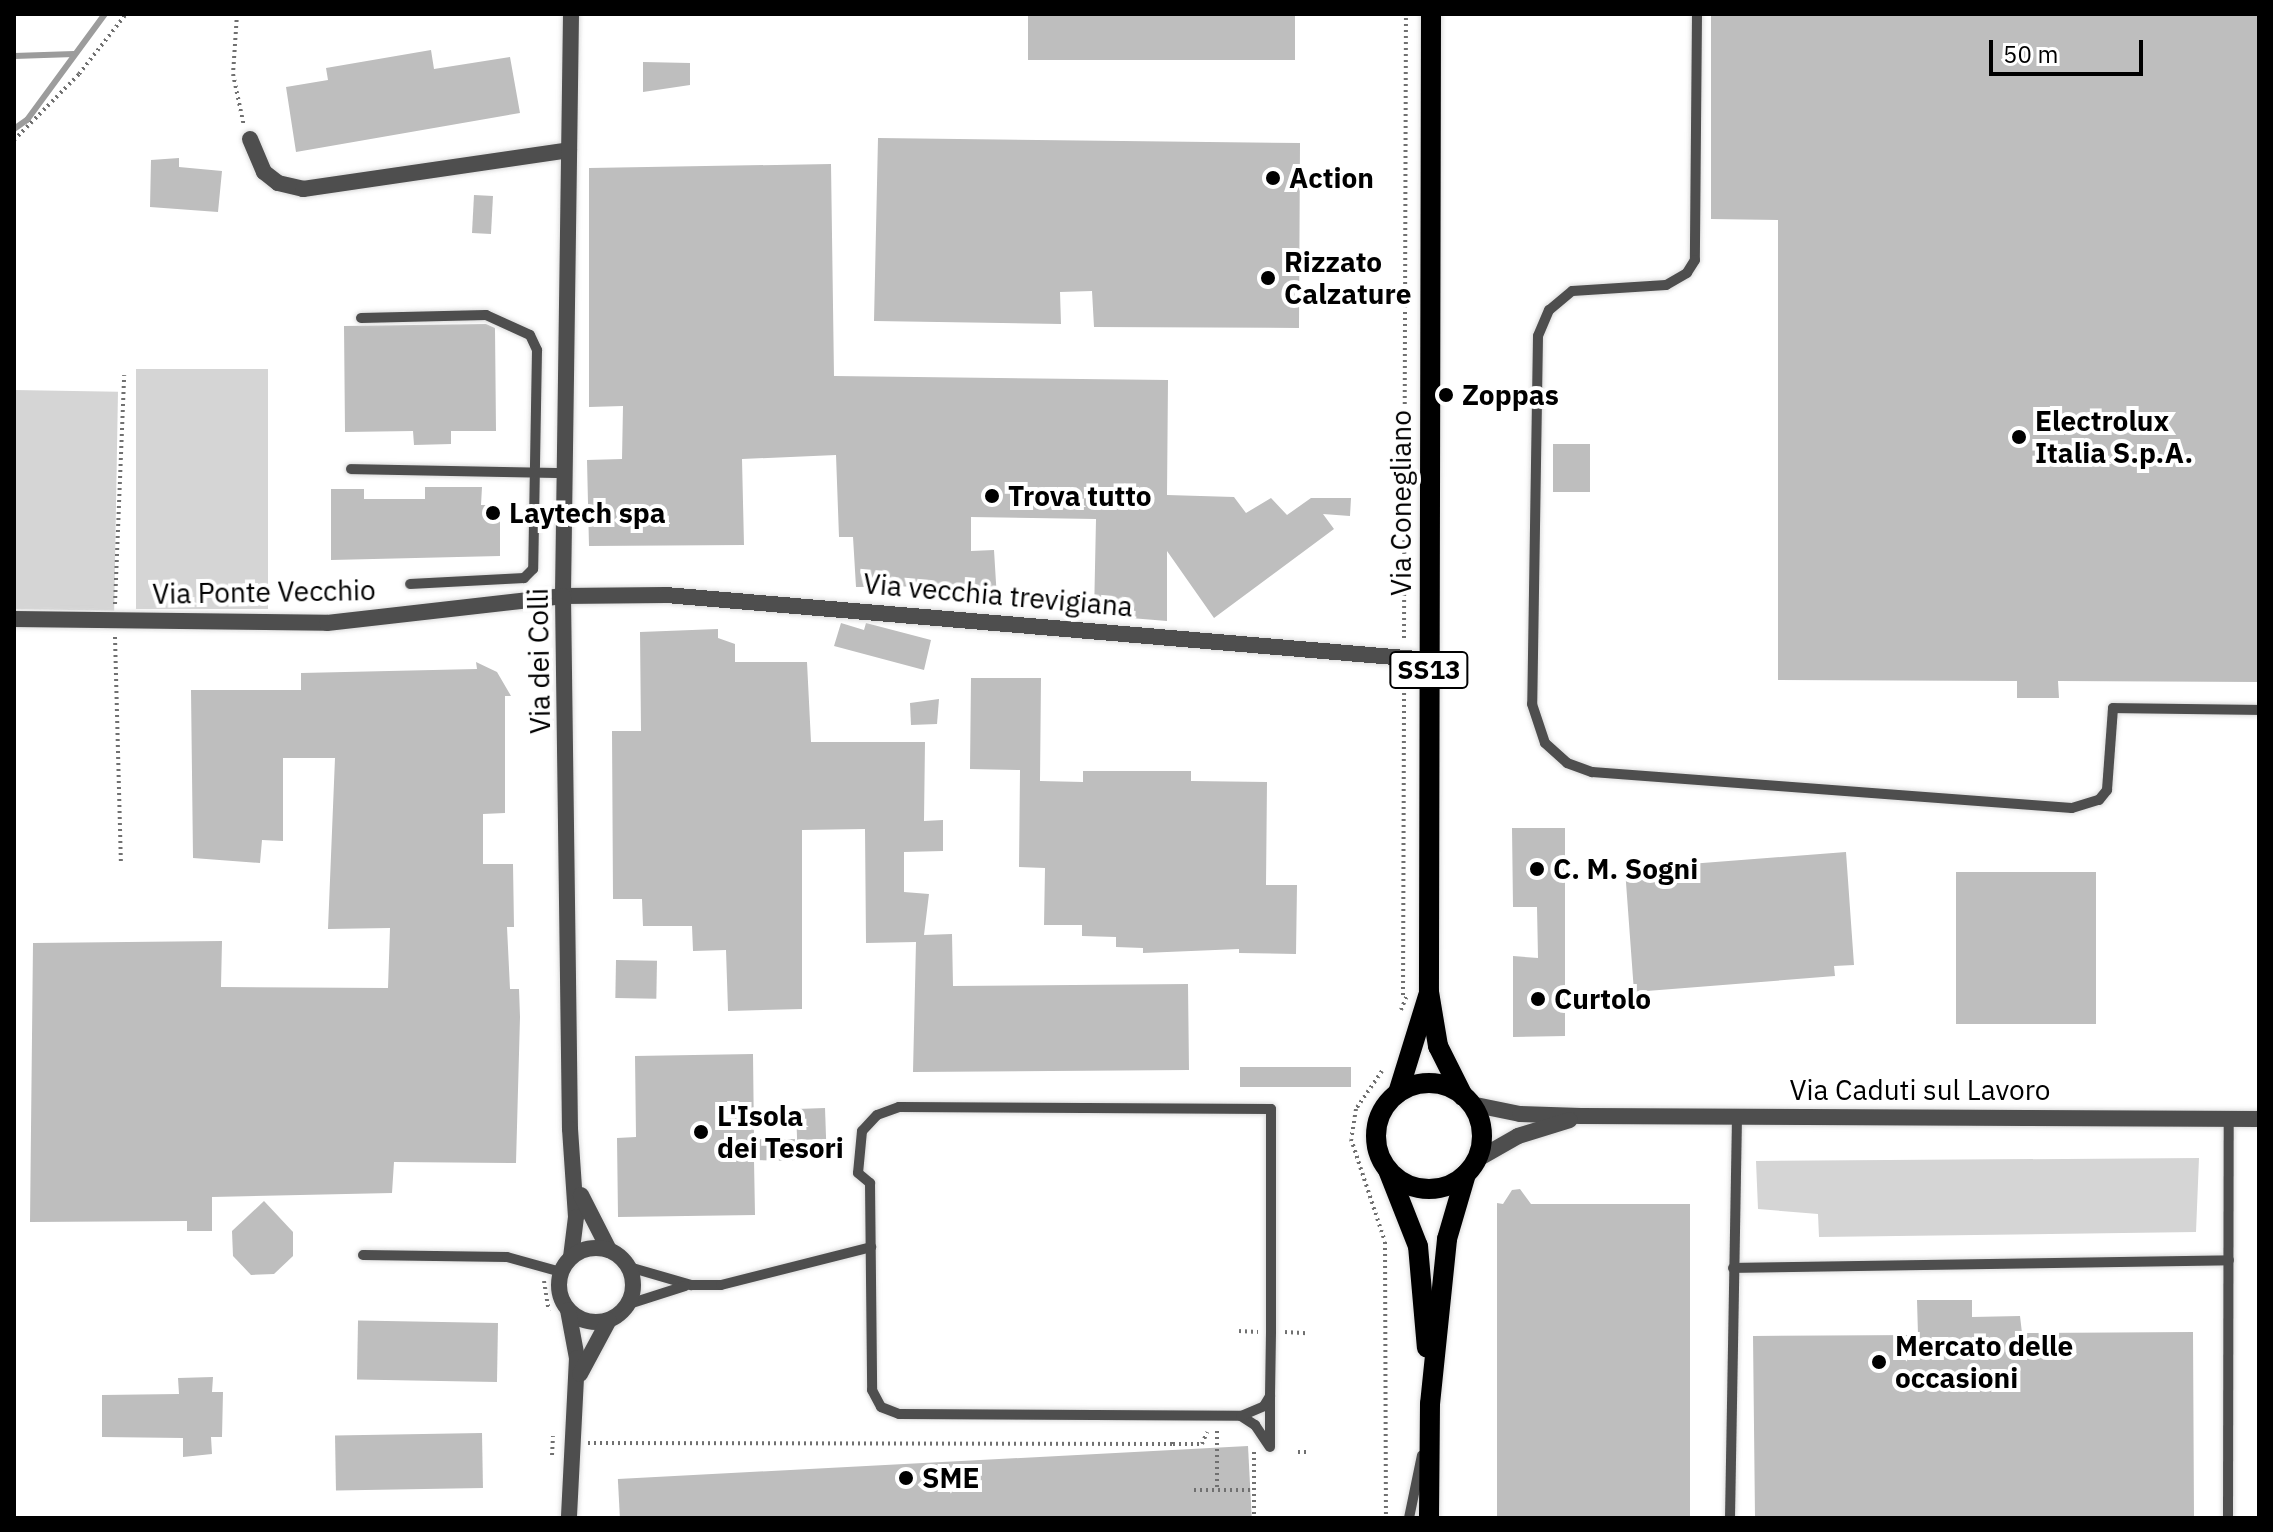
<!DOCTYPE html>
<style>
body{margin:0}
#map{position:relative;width:2273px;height:1532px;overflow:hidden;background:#fff;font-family:"IBM Plex Sans",sans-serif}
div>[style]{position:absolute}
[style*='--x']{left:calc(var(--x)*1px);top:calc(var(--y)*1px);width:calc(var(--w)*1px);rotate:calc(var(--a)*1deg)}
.green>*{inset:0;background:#d5d5d5;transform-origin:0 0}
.stream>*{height:6px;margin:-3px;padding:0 3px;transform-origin:3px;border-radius:3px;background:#9c9c9c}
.building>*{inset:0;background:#bebebe;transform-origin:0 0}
.path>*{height:4px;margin-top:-2px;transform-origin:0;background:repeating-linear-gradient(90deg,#707070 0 2px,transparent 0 6px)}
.roads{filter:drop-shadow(0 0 2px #dbdbdb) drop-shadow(0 0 2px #dbdbdb)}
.service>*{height:10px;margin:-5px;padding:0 5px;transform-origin:5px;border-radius:5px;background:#4e4e4e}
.minor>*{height:16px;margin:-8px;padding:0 8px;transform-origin:8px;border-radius:8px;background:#4e4e4e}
.tertiary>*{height:16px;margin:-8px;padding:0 8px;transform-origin:8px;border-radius:8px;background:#4e4e4e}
.tertiary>.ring{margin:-8px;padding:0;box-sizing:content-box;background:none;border:16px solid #4e4e4e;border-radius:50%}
.primary>*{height:20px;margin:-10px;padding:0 10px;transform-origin:10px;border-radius:10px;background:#000}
.primary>.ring{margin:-10px;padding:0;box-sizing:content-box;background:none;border:20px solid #000;border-radius:50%}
.dots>*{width:22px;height:22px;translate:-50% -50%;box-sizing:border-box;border:4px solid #fff;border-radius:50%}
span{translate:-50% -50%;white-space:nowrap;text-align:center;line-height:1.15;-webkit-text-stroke:8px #fff;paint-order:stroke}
.shield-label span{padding:2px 6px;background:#fff;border:2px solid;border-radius:6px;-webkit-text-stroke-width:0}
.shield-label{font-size:26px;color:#000;font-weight:700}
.poi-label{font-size:28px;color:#000;font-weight:700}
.left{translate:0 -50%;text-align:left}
.street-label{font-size:28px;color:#000}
.frame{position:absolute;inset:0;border:16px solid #000;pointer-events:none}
.scale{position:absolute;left:1989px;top:40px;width:154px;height:36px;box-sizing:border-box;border:4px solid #000;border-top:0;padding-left:10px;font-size:24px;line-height:28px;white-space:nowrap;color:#000;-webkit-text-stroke:6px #fff;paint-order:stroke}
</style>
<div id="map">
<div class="green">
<i style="left:268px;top:369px;width:240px;height:132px;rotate:90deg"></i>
<i style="left:14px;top:390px;width:104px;height:219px;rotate:1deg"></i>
<i style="clip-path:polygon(2199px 1158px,2196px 1232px,1819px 1237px,1818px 1214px,1758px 1209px,1756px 1161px)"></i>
</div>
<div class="stream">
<i style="--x:14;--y:56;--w:60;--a:-1.9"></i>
<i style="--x:14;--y:129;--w:16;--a:-35"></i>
<i style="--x:27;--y:120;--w:132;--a:-53.7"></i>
</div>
<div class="building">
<i style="left:1028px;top:14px;width:267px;height:46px"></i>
<i style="clip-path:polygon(1711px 14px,2259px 14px,2259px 682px,2058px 681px,2059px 698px,2017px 698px,2017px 681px,1778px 680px,1778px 220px,1711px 219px)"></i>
<i style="clip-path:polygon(431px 50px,434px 69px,510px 57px,520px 113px,296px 152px,286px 87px,328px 80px,326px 68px)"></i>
<i style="clip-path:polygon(643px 62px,690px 63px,690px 85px,643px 92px)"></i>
<i style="clip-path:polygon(878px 138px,1300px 143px,1299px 328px,1094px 327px,1092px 291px,1060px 292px,1061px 324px,874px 321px)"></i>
<i style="clip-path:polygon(179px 158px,179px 167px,222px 171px,218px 212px,150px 207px,151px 160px)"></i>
<i style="clip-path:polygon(831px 164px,834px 376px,1168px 380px,1167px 495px,1234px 497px,1246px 513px,1271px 498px,1287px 515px,1311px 498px,1351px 498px,1350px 516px,1323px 514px,1334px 529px,1214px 618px,1167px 551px,1167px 621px,1094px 615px,1096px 519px,971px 517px,971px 551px,994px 550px,997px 599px,953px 598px,953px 586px,856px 587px,853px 537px,839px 537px,836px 455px,742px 459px,744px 545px,589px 546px,587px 460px,622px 459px,623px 406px,589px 407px,589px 168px)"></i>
<i style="left:474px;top:195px;width:19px;height:38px;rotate:3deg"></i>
<i style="clip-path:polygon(486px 324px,495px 328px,496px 431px,451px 431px,451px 444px,414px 445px,413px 431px,345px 432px,344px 326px)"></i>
<i style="left:1553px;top:444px;width:37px;height:48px"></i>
<i style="clip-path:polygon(425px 487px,482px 487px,481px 505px,500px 505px,500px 556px,331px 560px,331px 489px,364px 489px,364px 499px,425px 499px)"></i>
<i style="clip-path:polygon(841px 623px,864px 630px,866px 623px,931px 640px,924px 670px,834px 646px)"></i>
<i style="clip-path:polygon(718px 629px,718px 638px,735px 644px,735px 662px,807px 662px,811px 742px,925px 742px,924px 821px,943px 820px,943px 851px,904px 852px,904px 892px,929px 894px,924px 935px,952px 934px,953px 986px,1188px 984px,1189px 1070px,913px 1072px,916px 942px,866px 943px,865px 829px,802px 830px,802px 1009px,728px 1011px,726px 950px,693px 951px,692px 926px,643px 926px,642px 899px,613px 899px,612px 731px,641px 731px,640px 632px)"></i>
<i style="clip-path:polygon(476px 662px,497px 672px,511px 696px,505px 696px,505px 813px,483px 814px,483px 864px,513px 864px,514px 927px,507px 927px,510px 989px,519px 989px,520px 1017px,516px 1163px,394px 1162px,392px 1193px,212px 1197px,212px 1231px,187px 1231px,187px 1221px,30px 1222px,33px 943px,222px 941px,221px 987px,388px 988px,390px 928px,328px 929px,335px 758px,283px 758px,283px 841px,262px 840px,260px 863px,193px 858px,191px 690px,301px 690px,301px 673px,477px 669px)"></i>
<i style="clip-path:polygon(971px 678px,1041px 678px,1040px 781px,1083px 782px,1083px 771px,1191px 771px,1191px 781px,1267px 782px,1266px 885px,1297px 885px,1296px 954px,1239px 953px,1239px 949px,1143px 953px,1143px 948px,1116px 947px,1116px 937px,1082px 936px,1082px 925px,1044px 925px,1045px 868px,1019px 867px,1020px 770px,970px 769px)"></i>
<i style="clip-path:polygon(939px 699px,937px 724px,911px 725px,910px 703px)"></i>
<i style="clip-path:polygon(1512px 828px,1565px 828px,1565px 1036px,1513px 1037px,1513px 956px,1538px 958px,1537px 907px,1513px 907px)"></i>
<i style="clip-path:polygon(1846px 852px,1854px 965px,1834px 966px,1835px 976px,1634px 992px,1625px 869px)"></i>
<i style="left:1956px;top:872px;width:140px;height:152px"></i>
<i style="left:616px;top:960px;width:41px;height:38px;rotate:1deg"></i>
<i style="clip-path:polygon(753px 1054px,754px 1139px,795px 1139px,793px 1161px,754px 1160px,755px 1215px,618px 1217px,617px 1138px,636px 1137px,635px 1056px)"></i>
<i style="left:1240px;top:1067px;width:111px;height:20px"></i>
<i style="left:825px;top:1108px;width:31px;height:29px;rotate:88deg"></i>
<i style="clip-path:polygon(1520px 1189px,1531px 1204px,1690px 1204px,1690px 1518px,1497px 1518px,1497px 1203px,1503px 1204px,1512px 1190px)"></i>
<i style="clip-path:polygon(264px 1201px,293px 1232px,293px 1256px,274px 1274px,251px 1275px,233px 1256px,232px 1231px)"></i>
<i style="clip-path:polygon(1917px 1300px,1972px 1300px,1972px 1317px,2020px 1316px,2022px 1333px,2193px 1332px,2194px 1518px,1755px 1518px,1753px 1336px,1918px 1335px)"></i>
<i style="left:498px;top:1323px;width:59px;height:140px;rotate:91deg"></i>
<i style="clip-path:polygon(213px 1377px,212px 1392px,223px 1392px,222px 1437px,211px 1437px,212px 1454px,183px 1457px,183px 1438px,102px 1437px,102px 1395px,179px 1394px,178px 1378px)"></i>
<i style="left:482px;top:1433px;width:55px;height:147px;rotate:89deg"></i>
<i style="left:1248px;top:1446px;width:72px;height:631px;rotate:87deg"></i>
</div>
<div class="path">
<i style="--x:237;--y:14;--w:60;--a:93.8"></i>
<i style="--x:233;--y:74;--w:53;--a:78.1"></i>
<i style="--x:14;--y:140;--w:93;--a:-45.4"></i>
<i style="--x:79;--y:74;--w:76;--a:-51.9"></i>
<i style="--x:115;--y:604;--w:229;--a:-87.7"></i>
<i style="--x:115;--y:637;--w:228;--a:88.5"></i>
<i style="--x:1404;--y:638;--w:624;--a:-89.82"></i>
<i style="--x:1403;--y:995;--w:314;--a:-89.8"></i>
<i style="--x:1401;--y:1010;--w:16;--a:-68"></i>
<i style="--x:1382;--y:1071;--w:46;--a:124.4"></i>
<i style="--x:1356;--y:1109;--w:30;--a:99"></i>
<i style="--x:1351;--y:1139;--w:108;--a:71.7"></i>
<i style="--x:1385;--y:1242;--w:276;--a:89.8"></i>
<i style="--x:544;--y:1281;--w:30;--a:81"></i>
<i style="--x:1239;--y:1331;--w:19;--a:3"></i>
<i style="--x:1285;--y:1332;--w:22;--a:3"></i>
<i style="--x:1217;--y:1431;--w:58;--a:90"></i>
<i style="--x:588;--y:1443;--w:585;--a:0.1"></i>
<i style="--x:1173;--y:1444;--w:4;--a:-90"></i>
<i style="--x:1173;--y:1444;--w:29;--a:0"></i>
<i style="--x:1202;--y:1444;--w:13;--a:-67"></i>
<i style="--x:1254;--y:1452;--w:66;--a:90"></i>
<i style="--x:1298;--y:1452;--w:10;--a:0"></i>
<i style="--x:552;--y:1455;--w:19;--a:-87"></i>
<i style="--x:1194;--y:1490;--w:60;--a:0"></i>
</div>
<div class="roads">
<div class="service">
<i style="--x:1697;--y:14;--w:246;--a:90.5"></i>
<i style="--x:1695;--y:260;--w:15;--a:122"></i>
<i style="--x:1687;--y:273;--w:24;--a:150"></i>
<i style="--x:1666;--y:285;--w:94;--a:176.3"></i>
<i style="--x:1572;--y:291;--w:30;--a:140"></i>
<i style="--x:1549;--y:310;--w:28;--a:113"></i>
<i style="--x:1538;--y:336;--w:368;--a:90.9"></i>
<i style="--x:1532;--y:704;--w:41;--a:71.6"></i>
<i style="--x:1545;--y:743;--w:30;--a:42"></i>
<i style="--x:1567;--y:763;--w:27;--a:20"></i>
<i style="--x:1592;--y:772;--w:481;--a:4.3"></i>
<i style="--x:2072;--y:808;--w:28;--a:-17"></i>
<i style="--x:2099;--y:800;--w:13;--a:-51"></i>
<i style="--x:2107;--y:790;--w:82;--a:-85.8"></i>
<i style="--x:2113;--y:708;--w:146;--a:0.8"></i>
<i style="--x:361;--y:318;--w:125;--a:-1.4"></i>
<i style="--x:486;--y:315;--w:48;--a:24.4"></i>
<i style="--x:530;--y:335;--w:17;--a:65"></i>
<i style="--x:537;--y:350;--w:219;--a:91"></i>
<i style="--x:533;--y:569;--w:13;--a:135"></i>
<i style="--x:524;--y:578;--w:114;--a:177"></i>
<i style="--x:351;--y:469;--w:213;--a:1.1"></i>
<i style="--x:363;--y:1255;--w:144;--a:0.8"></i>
<i style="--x:507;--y:1257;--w:56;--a:15.5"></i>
<i style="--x:629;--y:1267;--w:65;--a:16.2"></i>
<i style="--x:691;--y:1285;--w:30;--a:0"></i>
<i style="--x:721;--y:1285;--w:155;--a:-14.2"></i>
<i style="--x:1733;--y:1268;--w:496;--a:-0.9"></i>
<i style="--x:629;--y:1304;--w:59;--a:-17.8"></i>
<i style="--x:1241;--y:1416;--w:17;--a:33"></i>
<i style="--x:1255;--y:1425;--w:25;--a:56"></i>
<i style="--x:1270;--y:1447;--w:51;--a:-90"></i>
<i style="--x:1270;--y:1396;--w:64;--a:-89.1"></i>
<i style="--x:1271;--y:1332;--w:223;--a:-90"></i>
<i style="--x:1271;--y:1109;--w:372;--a:-179.7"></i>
<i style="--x:899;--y:1107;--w:23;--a:160"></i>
<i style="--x:877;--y:1115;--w:22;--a:133"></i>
<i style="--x:862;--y:1131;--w:42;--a:95.4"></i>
<i style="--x:858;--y:1173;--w:16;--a:40"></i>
<i style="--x:870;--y:1183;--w:207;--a:89.4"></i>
<i style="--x:872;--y:1390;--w:19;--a:62"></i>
<i style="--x:881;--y:1407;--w:19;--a:21"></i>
<i style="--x:899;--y:1414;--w:342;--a:0.3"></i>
<i style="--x:1241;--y:1416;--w:25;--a:-23"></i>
<i style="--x:1264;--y:1406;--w:12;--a:-59"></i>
<i style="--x:1409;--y:1518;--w:64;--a:-78.3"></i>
<i style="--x:1730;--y:1518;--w:403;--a:-89"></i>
<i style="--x:2228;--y:1518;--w:399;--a:-89.9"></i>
</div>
<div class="minor">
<i style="--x:250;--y:139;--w:36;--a:67"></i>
<i style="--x:264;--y:172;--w:18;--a:38"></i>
<i style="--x:278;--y:183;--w:26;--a:13"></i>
<i style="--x:303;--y:189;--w:269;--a:-8.3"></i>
<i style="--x:14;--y:619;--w:313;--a:0.7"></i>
<i style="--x:327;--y:623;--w:238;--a:-6.5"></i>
<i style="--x:563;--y:596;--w:103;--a:-0.6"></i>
<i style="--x:666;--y:595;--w:766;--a:4.87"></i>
</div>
<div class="tertiary">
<i style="--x:571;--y:14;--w:582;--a:90.79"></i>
<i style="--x:563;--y:596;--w:533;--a:89.25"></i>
<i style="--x:570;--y:1129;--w:88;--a:86.1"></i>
<i style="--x:576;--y:1217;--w:40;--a:97.1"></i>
<i style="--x:1471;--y:1104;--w:50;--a:11.5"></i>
<i style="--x:1520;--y:1114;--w:61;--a:1.9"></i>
<i style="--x:1581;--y:1116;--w:678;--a:0.25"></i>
<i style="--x:1476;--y:1160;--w:48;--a:-29.7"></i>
<i style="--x:1518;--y:1136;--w:54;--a:-17.1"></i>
<i style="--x:581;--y:1195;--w:62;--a:63"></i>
<i class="ring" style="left:559px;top:1248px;width:58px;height:58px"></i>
<i style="--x:568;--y:1310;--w:49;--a:79.4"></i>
<i style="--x:577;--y:1358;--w:160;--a:92.9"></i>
<i style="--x:580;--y:1374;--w:61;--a:-61.8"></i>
</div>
<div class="primary">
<i style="--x:1431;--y:14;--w:978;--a:90.12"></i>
<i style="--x:1429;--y:992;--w:55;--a:80.5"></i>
<i style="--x:1438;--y:1046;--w:56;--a:63.4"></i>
<i class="ring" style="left:1376px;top:1083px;width:86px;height:86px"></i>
<i style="--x:1398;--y:1093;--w:102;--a:-72.8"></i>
<i style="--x:1388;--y:1170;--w:82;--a:68.5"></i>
<i style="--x:1418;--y:1246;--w:102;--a:85"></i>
<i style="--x:1429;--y:1518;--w:114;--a:-89.5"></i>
<i style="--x:1430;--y:1404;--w:166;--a:-84.1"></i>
<i style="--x:1447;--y:1239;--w:68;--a:-73.7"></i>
</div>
</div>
<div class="dots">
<i style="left:1273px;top:178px;background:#000"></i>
<i style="left:1268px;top:278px;background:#000"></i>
<i style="left:1446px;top:395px;background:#000"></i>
<i style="left:2019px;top:437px;background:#000"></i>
<i style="left:992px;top:496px;background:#000"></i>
<i style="left:493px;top:513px;background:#000"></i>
<i style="left:1537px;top:869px;background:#000"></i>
<i style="left:1538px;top:999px;background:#000"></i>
<i style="left:701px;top:1132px;background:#000"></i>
<i style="left:1879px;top:1362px;background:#000"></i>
<i style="left:906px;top:1478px;background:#000"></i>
</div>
<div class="shield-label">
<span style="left:1429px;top:670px">SS13</span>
</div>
<div class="poi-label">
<span class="left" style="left:1289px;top:178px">Action</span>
<span class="left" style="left:1284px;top:278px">Rizzato<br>Calzature</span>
<span class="left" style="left:1462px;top:395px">Zoppas</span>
<span class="left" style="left:2035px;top:437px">Electrolux<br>Italia S.p.A.</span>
<span class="left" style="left:1008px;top:496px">Trova tutto</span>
<span class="left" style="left:509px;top:513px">Laytech spa</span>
<span class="left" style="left:1553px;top:869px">C. M. Sogni</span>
<span class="left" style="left:1554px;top:999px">Curtolo</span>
<span class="left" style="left:717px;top:1132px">L'Isola<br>dei Tesori</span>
<span class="left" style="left:1895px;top:1362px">Mercato delle<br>occasioni</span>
<span class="left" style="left:922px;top:1478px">SME</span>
</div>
<div class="street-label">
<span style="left:1401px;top:503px;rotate:-90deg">Via Conegliano</span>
<span style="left:264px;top:592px;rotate:-1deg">Via Ponte Vecchio</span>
<span style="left:998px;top:595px;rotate:5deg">Via vecchia trevigiana</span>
<span style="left:539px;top:661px;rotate:-91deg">Via dei Colli</span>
<span style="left:1920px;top:1090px">Via Caduti sul Lavoro</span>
</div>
<div class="frame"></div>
<div class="scale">50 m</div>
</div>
